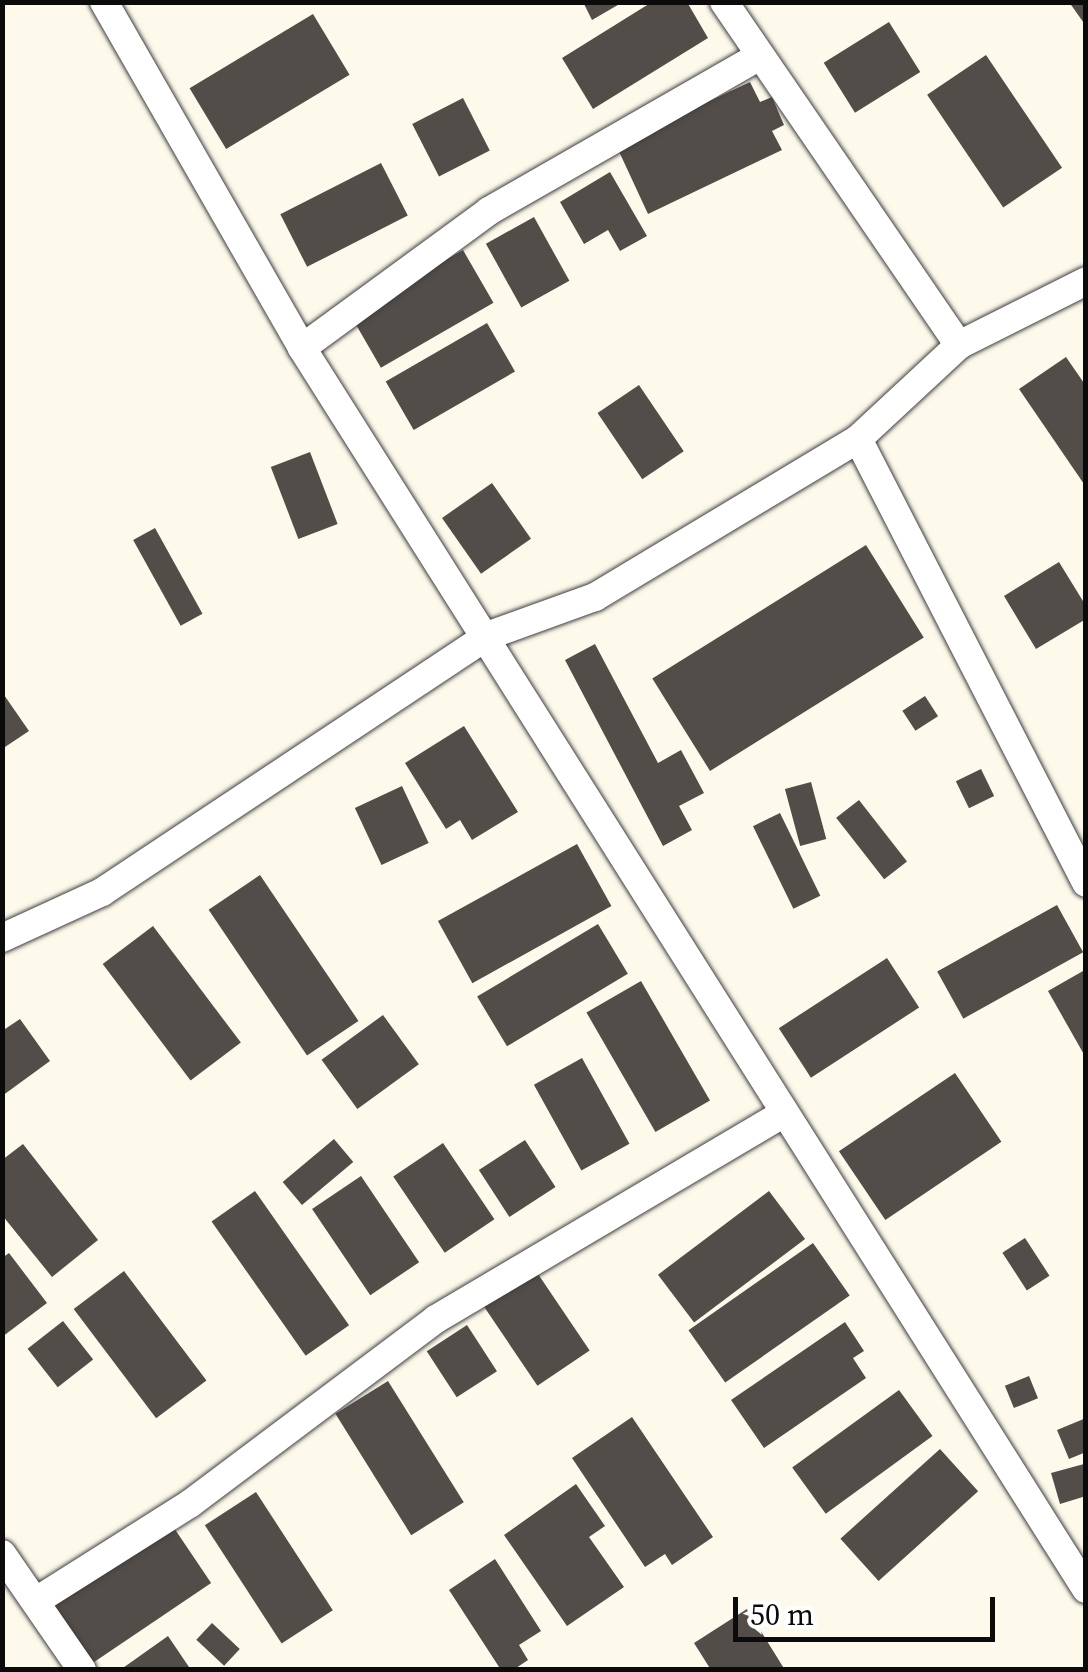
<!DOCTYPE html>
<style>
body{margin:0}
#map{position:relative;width:1088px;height:1672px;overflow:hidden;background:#fdfaeb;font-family:"Source Serif 4",serif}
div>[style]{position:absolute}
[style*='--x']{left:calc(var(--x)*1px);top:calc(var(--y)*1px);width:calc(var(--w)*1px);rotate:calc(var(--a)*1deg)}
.building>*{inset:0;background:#534d49;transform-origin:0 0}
.roads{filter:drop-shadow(0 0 2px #3e3e3e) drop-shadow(0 0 2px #3e3e3e)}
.street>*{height:28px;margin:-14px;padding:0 14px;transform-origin:14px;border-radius:14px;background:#fff}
span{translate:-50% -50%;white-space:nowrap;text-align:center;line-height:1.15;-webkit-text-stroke:10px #fff;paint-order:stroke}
.frame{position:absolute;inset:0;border:5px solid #0b0b0b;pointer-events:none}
.scale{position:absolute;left:733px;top:1597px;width:262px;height:45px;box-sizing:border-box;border:5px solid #0b0b0b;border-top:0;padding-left:12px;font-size:30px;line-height:35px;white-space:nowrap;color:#0b0b0b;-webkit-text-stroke:8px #fff;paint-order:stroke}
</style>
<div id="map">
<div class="building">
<i style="clip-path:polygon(583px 2px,623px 2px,592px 20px)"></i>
<i style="clip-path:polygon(652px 2px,687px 2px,708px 38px,593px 109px,562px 58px)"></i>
<i style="clip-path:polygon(1069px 2px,1086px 2px,1086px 26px)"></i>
<i style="left:313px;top:14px;width:71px;height:144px;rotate:59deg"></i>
<i style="left:889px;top:22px;width:59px;height:77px;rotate:58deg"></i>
<i style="left:986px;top:55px;width:136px;height:71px;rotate:56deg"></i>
<i style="clip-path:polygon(750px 82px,760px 102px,772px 97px,784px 125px,772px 131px,782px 150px,648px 214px,616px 145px)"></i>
<i style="left:463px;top:98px;width:59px;height:57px;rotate:63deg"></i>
<i style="left:381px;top:163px;width:59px;height:113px;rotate:63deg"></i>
<i style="clip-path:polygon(610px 172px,647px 236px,620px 251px,608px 230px,584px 244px,560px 202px)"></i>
<i style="left:534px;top:217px;width:73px;height:55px;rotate:61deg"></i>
<i style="left:463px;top:250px;width:61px;height:130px;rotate:60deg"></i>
<i style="left:487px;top:323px;width:56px;height:117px;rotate:60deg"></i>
<i style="clip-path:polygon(1066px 357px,1086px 386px,1086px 487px,1019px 389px)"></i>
<i style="left:639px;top:385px;width:80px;height:50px;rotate:56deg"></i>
<i style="left:310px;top:452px;width:77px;height:42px;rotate:69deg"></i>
<i style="left:492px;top:483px;width:68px;height:61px;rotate:55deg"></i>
<i style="left:155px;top:528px;width:98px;height:25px;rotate:61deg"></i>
<i style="left:866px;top:545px;width:109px;height:252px;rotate:58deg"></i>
<i style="clip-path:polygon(1059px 562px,1086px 606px,1086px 619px,1036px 649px,1004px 596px)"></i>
<i style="clip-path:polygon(595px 644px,658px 763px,681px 750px,704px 793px,679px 806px,692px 830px,663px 846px,565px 660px)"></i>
<i style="clip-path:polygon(2px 692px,29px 731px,2px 749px)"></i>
<i style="left:925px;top:696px;width:24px;height:27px;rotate:57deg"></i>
<i style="clip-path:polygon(464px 726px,518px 812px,472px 840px,460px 820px,446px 829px,405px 763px)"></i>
<i style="left:981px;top:769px;width:30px;height:28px;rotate:64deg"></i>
<i style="left:811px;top:782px;width:59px;height:27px;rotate:75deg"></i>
<i style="left:402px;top:786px;width:63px;height:52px;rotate:65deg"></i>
<i style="left:859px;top:800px;width:78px;height:29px;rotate:52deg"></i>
<i style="left:780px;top:813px;width:92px;height:30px;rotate:64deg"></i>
<i style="left:577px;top:844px;width:71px;height:159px;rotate:61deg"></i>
<i style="left:260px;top:875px;width:176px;height:62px;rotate:56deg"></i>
<i style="left:1057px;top:905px;width:54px;height:137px;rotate:61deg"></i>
<i style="left:598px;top:924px;width:58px;height:141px;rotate:59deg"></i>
<i style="left:153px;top:926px;width:146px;height:63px;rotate:53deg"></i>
<i style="left:887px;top:958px;width:59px;height:129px;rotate:57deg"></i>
<i style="clip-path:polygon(1083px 971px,1086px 975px,1086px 1058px,1048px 991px)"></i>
<i style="left:641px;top:981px;width:138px;height:63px;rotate:60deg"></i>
<i style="left:383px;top:1015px;width:61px;height:76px;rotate:54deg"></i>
<i style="clip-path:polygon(20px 1019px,50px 1061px,2px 1096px,2px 1031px)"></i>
<i style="left:582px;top:1058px;width:98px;height:55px;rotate:61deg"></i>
<i style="left:955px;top:1073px;width:83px;height:140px;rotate:56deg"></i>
<i style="left:334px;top:1139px;width:30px;height:67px;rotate:50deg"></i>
<i style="left:525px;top:1140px;width:56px;height:55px;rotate:57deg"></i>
<i style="left:443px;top:1143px;width:92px;height:60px;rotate:56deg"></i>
<i style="clip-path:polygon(23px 1144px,98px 1240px,52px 1277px,2px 1215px,2px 1160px)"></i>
<i style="left:361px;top:1176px;width:104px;height:59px;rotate:56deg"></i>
<i style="left:255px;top:1191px;width:164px;height:53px;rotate:55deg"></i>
<i style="left:769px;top:1191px;width:60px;height:139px;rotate:53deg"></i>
<i style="left:1025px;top:1238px;width:45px;height:27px;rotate:57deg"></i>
<i style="left:813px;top:1243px;width:64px;height:152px;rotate:55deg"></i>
<i style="clip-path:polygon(9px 1253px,47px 1303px,2px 1337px,2px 1258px)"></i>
<i style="left:124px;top:1271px;width:137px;height:63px;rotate:53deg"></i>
<i style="left:536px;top:1271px;width:96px;height:63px;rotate:56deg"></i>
<i style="left:63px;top:1321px;width:49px;height:45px;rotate:52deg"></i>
<i style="clip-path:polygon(845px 1322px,864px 1351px,853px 1358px,866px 1378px,764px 1448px,731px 1400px)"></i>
<i style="left:467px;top:1325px;width:55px;height:48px;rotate:57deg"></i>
<i style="left:1029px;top:1376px;width:24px;height:26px;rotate:68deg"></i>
<i style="left:388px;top:1381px;width:143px;height:62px;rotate:58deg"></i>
<i style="left:899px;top:1390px;width:57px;height:132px;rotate:54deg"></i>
<i style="clip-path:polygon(632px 1417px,713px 1537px,672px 1565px,665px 1554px,645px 1567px,572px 1458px)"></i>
<i style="clip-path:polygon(1086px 1418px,1086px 1452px,1069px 1459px,1057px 1430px)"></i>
<i style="left:940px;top:1449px;width:57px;height:134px;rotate:48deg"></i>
<i style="clip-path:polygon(1084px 1464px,1086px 1496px,1060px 1504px,1051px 1473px)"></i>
<i style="clip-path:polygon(576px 1484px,605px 1526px,589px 1537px,624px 1587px,567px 1626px,504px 1535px)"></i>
<i style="left:256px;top:1492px;width:141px;height:61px;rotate:57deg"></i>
<i style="left:172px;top:1525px;width:70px;height:142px;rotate:56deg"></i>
<i style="clip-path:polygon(495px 1559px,541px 1631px,519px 1645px,528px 1660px,513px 1670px,501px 1670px,449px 1590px)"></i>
<i style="clip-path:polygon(747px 1609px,785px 1670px,711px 1670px,694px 1643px)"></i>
<i style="left:212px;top:1623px;width:38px;height:23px;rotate:43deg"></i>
<i style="clip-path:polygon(168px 1636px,191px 1670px,120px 1670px)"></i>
</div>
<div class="roads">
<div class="street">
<i style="--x:104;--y:2;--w:399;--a:60.2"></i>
<i style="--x:302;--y:348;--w:1468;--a:57.72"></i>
<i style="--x:724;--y:2;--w:416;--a:55.6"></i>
<i style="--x:302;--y:348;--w:232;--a:-36.2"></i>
<i style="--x:489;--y:211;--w:310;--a:-29.8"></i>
<i style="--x:858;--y:439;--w:499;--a:62.8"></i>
<i style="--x:2;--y:938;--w:110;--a:-24.7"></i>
<i style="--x:102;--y:892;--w:462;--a:-33.6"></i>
<i style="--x:487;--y:636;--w:115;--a:-19.9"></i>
<i style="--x:595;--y:597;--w:307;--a:-31"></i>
<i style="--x:858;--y:439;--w:138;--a:-42.9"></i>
<i style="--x:959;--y:345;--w:142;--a:-26.7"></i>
<i style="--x:2;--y:1554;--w:141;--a:55.4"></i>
<i style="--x:36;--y:1601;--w:183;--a:-32.3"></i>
<i style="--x:191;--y:1503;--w:306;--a:-36.9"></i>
<i style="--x:436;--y:1319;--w:405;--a:-30.6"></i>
</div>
</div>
<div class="frame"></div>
<div class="scale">50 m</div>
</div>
